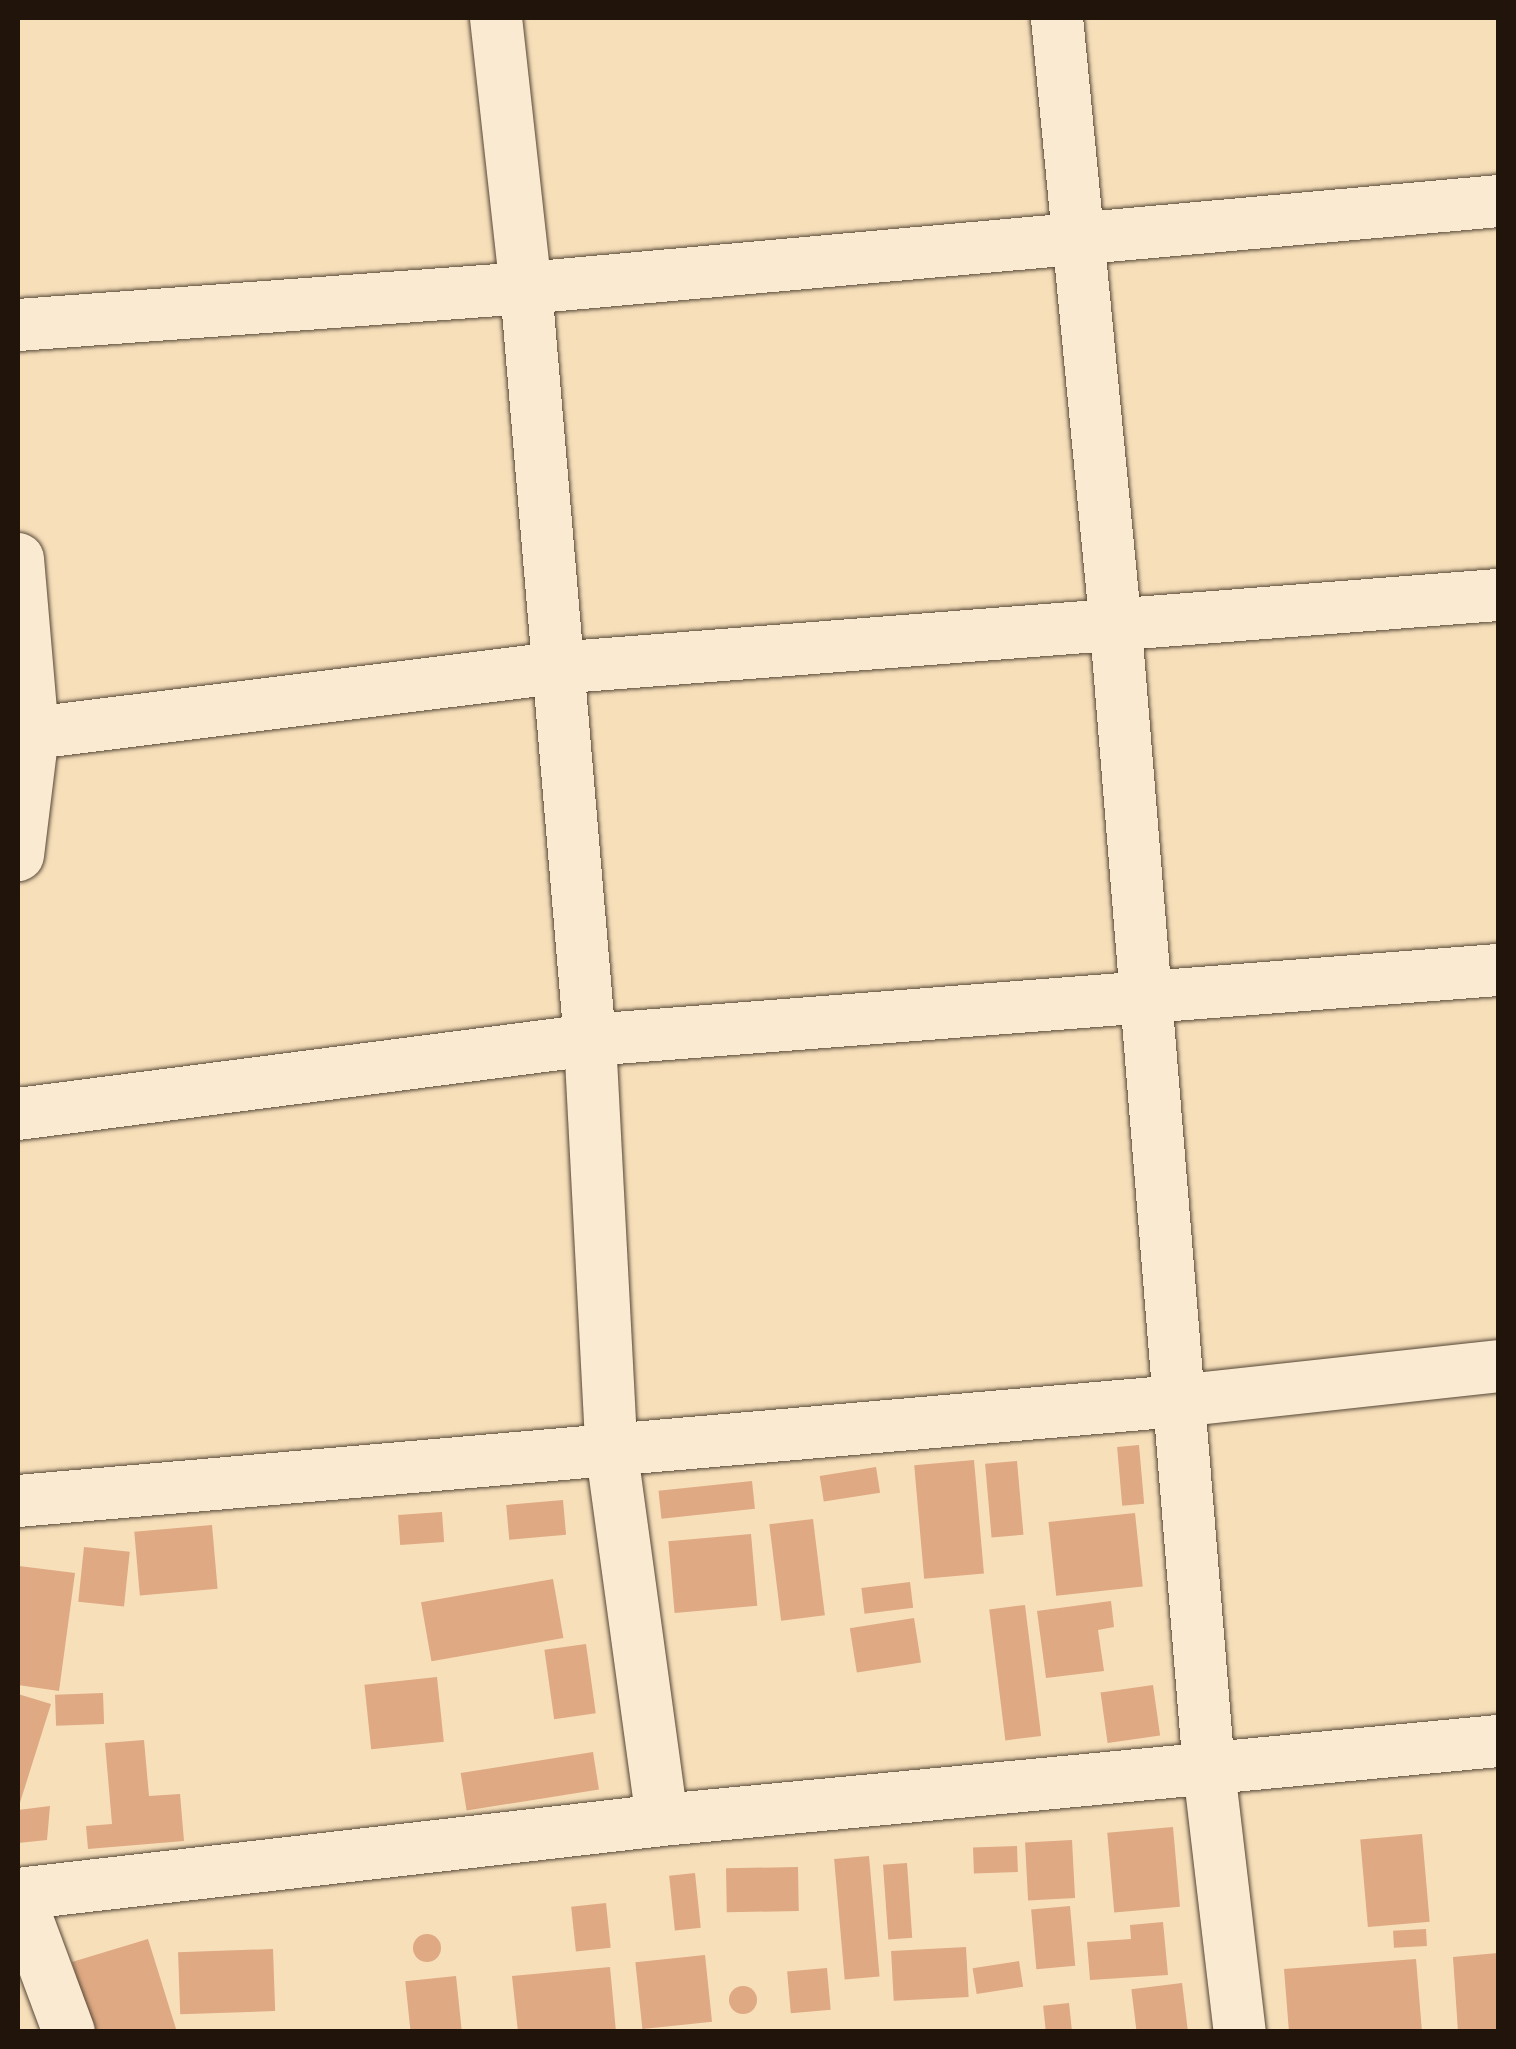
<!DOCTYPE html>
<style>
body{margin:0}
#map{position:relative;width:1516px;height:2049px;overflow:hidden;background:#f7dfba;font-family:"Libre Bodoni",serif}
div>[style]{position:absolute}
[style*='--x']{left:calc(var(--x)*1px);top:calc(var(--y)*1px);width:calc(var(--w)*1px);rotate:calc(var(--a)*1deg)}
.building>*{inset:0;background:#dea983;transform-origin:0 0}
.round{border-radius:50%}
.roads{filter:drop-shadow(0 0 2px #564736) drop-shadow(0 0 2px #564736)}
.minor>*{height:52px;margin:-26px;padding:0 26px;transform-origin:26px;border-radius:26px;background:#faead2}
span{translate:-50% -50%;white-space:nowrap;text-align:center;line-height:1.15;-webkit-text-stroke:8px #faead2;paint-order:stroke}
.frame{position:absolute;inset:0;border:20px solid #21140a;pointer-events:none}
</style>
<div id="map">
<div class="building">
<i style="left:1139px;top:1445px;width:59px;height:22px;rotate:85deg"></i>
<i style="left:974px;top:1460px;width:114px;height:60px;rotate:85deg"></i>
<i style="left:1017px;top:1461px;width:74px;height:32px;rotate:85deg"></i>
<i style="left:876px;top:1467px;width:26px;height:57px;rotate:81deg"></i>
<i style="left:752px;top:1481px;width:28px;height:94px;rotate:84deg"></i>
<i style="left:563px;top:1500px;width:35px;height:57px;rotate:85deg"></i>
<i style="left:442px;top:1512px;width:30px;height:44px;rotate:86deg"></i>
<i style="left:1135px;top:1513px;width:74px;height:87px;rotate:84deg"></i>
<i style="left:813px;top:1519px;width:97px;height:44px;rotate:83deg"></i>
<i style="left:212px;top:1525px;width:64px;height:78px;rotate:85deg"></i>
<i style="left:751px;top:1534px;width:72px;height:83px;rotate:85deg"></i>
<i style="left:84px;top:1547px;width:46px;height:55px;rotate:6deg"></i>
<i style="clip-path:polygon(19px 1566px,75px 1573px,59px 1691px,18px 1685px)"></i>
<i style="left:553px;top:1579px;width:60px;height:134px;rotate:80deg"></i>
<i style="left:910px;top:1582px;width:26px;height:49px;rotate:83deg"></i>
<i style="clip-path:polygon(1111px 1601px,1114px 1627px,1098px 1630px,1104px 1671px,1046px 1678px,1037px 1611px)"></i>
<i style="left:1025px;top:1605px;width:132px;height:36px;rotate:83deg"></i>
<i style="left:914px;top:1618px;width:45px;height:65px;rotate:81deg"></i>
<i style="left:586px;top:1644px;width:70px;height:42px;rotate:82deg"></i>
<i style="left:437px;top:1677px;width:65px;height:73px;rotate:84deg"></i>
<i style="left:1153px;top:1685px;width:51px;height:53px;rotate:82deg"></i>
<i style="left:103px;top:1693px;width:31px;height:48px;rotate:88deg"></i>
<i style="clip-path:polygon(18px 1694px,51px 1704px,18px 1809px)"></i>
<i style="clip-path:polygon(144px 1740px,149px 1796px,180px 1794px,184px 1841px,88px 1849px,86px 1826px,112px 1824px,105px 1743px)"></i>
<i style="left:593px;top:1752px;width:38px;height:134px;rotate:81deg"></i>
<i style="clip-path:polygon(50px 1806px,47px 1840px,18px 1843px,18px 1810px)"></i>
<i style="left:1173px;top:1827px;width:80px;height:66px;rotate:85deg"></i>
<i style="left:1422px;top:1834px;width:88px;height:62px;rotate:85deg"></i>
<i style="left:1072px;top:1840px;width:58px;height:47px;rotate:87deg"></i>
<i style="left:1017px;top:1846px;width:26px;height:44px;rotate:88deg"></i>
<i style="left:869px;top:1856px;width:121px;height:35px;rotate:85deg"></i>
<i style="left:907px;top:1863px;width:75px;height:24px;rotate:86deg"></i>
<i style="left:798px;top:1867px;width:44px;height:72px;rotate:89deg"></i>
<i style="left:695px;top:1873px;width:55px;height:26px;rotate:84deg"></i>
<i style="left:606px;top:1903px;width:45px;height:35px;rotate:84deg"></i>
<i style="left:1070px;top:1906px;width:60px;height:39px;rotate:85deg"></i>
<i style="clip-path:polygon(1163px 1922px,1168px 1975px,1090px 1980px,1087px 1942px,1131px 1939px,1130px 1925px)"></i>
<i style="left:1426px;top:1929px;width:17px;height:33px;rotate:87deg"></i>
<i class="round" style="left:413px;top:1934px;width:28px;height:28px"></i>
<i style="clip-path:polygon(148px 1939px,177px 2032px,93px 2032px,72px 1962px)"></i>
<i style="left:966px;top:1947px;width:50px;height:75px;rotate:87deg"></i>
<i style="left:273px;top:1949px;width:62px;height:95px;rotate:88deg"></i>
<i style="clip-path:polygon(1498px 1953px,1498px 2032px,1458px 2032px,1453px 1957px)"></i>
<i style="left:705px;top:1955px;width:67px;height:70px;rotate:84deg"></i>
<i style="clip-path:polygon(1416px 1959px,1422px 2032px,1289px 2032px,1284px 1969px)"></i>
<i style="left:1019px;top:1961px;width:26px;height:47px;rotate:81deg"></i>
<i style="clip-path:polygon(610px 1967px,616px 2032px,518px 2032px,512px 1976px)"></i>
<i style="left:827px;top:1968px;width:42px;height:40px;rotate:85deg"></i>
<i style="left:456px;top:1976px;width:56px;height:51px;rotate:84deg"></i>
<i style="left:1182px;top:1983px;width:49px;height:51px;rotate:83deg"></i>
<i class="round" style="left:729px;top:1986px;width:28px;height:28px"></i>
<i style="left:1069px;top:2003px;width:29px;height:26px;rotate:84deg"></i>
</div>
<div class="roads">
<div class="minor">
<i style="--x:496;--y:18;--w:272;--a:83.7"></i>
<i style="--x:526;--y:288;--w:755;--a:85.14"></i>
<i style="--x:590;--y:1040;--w:408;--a:87"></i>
<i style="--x:611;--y:1447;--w:376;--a:82.2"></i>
<i style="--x:1057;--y:18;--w:614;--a:84.48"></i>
<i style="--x:1116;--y:629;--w:1145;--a:85.34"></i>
<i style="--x:1209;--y:1770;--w:264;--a:83.3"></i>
<i style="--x:18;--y:325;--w:509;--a:-4.17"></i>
<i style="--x:526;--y:288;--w:976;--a:-5.11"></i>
<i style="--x:18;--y:559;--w:175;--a:85.1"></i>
<i style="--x:33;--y:733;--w:123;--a:97"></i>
<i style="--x:18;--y:735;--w:541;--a:-7.11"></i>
<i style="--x:555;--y:668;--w:946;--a:-4.43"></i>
<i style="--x:18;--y:1114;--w:577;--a:-7.37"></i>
<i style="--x:590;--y:1040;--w:911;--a:-4.41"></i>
<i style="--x:18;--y:1501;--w:1163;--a:-4.93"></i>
<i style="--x:1177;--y:1401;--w:323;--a:-6.2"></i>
<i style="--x:18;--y:1894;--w:648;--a:-6.55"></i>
<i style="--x:662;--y:1820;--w:840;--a:-5.4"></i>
<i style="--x:18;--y:1895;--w:146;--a:69.6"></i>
</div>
</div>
<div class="frame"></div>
</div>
